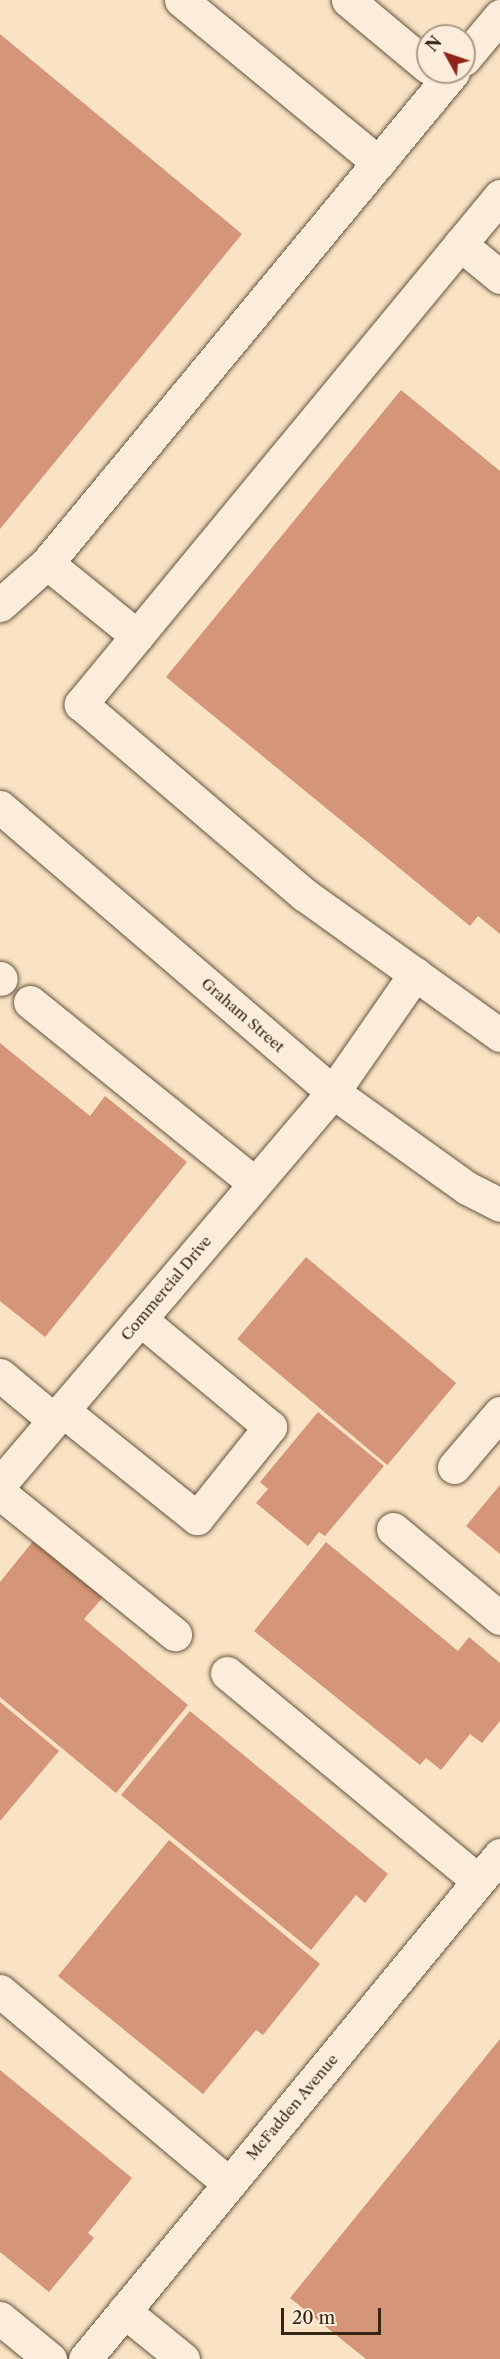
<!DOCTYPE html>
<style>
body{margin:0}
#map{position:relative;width:500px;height:2359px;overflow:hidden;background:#f9e3c4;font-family:"Libre Caslon Text",serif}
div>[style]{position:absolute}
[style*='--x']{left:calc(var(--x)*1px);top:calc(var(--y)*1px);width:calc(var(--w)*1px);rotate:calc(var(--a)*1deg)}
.building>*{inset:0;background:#d49578;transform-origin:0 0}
.roads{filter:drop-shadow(0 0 2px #67543f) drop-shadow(0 0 2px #67543f)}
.minor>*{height:33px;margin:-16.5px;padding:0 16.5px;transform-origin:16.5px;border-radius:16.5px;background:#fbedd9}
span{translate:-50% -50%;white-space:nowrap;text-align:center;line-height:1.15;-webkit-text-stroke:6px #fbedd9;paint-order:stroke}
.street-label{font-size:15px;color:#362513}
.north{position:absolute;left:416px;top:24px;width:60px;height:60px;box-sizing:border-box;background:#fbedd9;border:2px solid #ac9d8a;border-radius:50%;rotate:310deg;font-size:16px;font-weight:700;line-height:24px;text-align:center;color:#362513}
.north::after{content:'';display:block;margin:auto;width:21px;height:27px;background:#8f2418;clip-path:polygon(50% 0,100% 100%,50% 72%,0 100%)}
.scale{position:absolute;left:281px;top:2308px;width:100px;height:27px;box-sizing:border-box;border:3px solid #362513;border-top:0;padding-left:8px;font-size:18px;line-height:21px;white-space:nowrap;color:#362513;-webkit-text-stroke:4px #fbedd9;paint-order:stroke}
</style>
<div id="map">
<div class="building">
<i style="clip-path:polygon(0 34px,242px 234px,0 529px)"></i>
<i style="clip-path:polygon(401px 390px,500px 471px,500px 934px,478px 916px,470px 926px,166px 677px)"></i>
<i style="clip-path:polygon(0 1043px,90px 1116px,105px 1096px,187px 1162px,45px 1337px,0 1301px)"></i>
<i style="left:306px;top:1257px;width:196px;height:107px;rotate:40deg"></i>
<i style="clip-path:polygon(318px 1412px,384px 1466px,325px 1536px,319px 1532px,308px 1546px,256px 1503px,268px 1489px,260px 1482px)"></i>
<i style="clip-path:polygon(500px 1485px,500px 1554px,466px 1526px)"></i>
<i style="clip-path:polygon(34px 1540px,103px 1597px,84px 1619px,188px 1705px,116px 1793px,0 1697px,0 1582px)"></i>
<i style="clip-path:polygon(326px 1542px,458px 1651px,469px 1637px,500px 1663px,500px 1721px,482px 1743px,470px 1734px,441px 1770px,426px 1758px,420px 1765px,254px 1631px)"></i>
<i style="clip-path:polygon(0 1702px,59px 1751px,0 1821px)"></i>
<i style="clip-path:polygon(190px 1711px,388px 1874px,365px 1903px,356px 1895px,311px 1950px,121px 1795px)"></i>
<i style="clip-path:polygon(169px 1840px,320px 1964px,263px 2035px,256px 2030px,203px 2094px,58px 1976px)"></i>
<i style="clip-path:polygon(500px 2039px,500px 2359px,366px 2359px,290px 2298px)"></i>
<i style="clip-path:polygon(0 2070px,132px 2178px,88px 2233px,94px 2238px,49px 2292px,0 2252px)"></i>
</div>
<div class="roads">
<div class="minor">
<i style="--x:181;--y:0;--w:256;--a:39.5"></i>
<i style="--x:348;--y:0;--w:104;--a:39.9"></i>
<i style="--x:464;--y:59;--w:56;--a:-50.1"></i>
<i style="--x:500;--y:196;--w:659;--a:129.52"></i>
<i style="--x:81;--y:704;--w:294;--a:40.5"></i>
<i style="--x:305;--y:895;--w:240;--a:35.7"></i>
<i style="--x:460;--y:244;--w:52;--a:39.5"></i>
<i style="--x:47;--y:563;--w:116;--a:39"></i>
<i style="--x:0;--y:605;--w:63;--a:-41.8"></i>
<i style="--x:47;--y:563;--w:637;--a:-50.41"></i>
<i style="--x:0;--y:807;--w:438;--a:40.6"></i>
<i style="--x:333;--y:1092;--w:165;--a:35.6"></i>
<i style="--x:467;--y:1188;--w:37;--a:27"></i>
<i style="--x:0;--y:978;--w:1;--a:45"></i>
<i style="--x:30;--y:1002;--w:288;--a:38.9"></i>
<i style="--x:0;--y:1375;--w:70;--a:39.8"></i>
<i style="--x:62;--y:1410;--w:173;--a:38.7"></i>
<i style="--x:197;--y:1518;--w:117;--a:-51.3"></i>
<i style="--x:270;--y:1427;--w:169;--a:-140.3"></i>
<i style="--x:454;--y:1467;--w:71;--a:-49.6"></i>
<i style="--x:0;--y:1484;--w:514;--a:-49.65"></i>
<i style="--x:333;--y:1092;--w:144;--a:-55.2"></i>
<i style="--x:0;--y:1493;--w:225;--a:38.9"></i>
<i style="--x:393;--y:1529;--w:139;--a:39.8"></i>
<i style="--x:227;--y:1673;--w:326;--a:39.6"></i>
<i style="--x:0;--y:1991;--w:299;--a:40.1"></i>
<i style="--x:124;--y:2311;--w:76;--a:39.1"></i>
<i style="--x:0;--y:2318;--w:65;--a:39.4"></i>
<i style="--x:85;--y:2359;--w:653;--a:-50.53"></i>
</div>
</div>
<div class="street-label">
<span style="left:243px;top:1015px;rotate:41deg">Graham Street</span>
<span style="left:166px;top:1288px;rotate:-50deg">Commercial Drive</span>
<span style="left:292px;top:2107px;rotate:-50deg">McFadden Avenue</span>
</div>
<div class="north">N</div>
<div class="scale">20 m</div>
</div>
